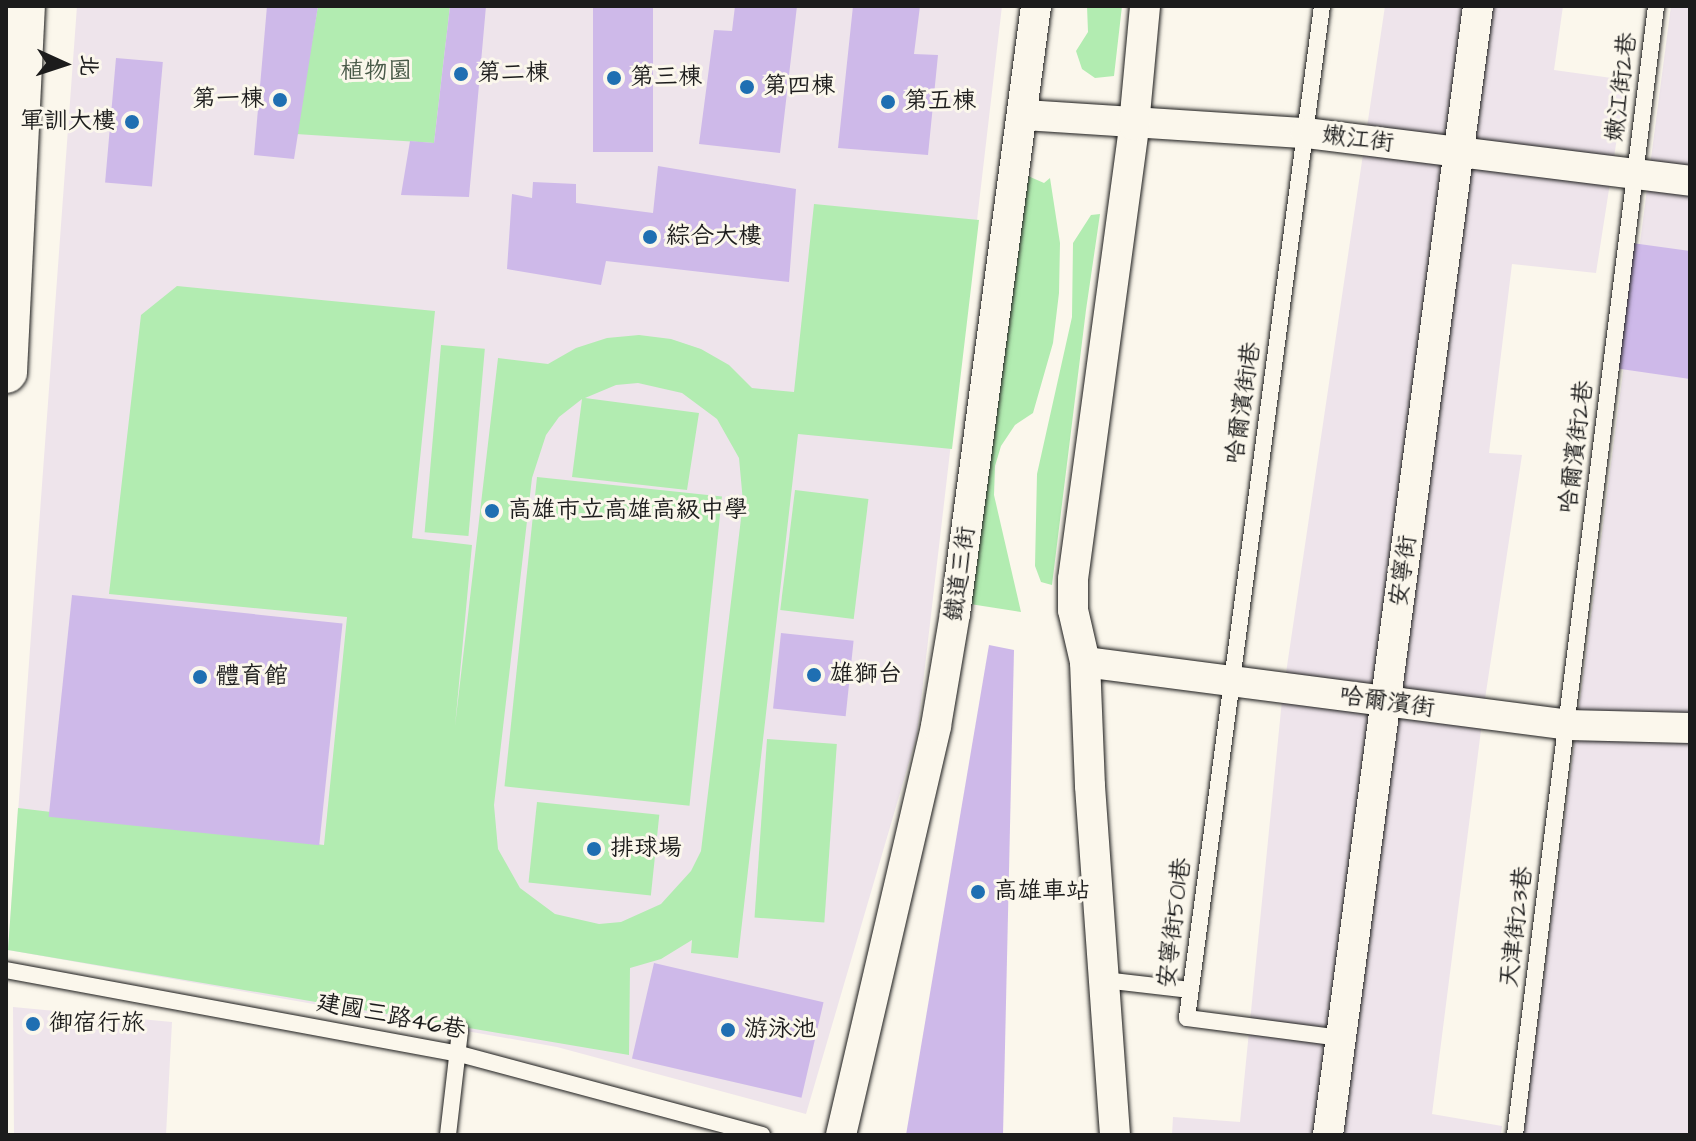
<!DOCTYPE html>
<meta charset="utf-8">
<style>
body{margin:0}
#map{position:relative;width:1696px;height:1141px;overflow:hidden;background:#fbf7ec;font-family:"Architects Daughter","LXGW WenKai TC",sans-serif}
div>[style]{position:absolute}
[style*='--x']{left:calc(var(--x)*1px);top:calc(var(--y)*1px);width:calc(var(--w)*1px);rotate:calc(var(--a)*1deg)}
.built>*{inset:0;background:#eee4eb}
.green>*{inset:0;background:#b2ecb1;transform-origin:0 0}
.building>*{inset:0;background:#ceb9e9;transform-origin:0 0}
.roads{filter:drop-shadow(0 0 2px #1c1c1c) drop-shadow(0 0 2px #1c1c1c)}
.lane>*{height:16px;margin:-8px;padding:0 8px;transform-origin:8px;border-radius:8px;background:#fbf7ec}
.street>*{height:30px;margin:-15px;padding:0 15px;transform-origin:15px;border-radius:15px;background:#fbf7ec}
.secondary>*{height:42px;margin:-21px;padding:0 21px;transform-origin:21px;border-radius:21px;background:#fbf7ec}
.dots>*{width:22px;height:22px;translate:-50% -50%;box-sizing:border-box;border:4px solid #fbf7ec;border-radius:50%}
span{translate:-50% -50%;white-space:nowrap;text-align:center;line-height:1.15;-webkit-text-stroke:6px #fbf7ec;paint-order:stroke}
.park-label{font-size:24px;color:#495a49}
.poi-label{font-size:24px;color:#1c1c1c}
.left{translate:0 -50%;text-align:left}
.right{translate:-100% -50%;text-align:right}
.street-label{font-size:24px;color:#1c1c1c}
.frame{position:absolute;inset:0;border:8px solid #1c1c1c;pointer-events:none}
.north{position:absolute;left:24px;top:24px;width:80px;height:80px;-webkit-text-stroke:6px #fbf7ec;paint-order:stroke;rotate:93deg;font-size:22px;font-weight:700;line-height:32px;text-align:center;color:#1c1c1c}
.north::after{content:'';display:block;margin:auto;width:28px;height:36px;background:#1c1c1c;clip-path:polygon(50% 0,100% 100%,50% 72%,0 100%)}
</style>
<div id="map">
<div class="built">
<i style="clip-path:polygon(77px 6px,1002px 6px,917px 735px,806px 1114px,557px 1047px,8px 950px)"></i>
<i style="clip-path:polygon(1385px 6px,1563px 6px,1554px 70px,1626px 80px,1596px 273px,1512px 264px,1489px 453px,1522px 455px,1485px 699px,1432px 1114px,1502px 1126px,1501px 1135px,1172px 1135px,1173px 1117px,1240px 1122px,1282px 700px)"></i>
<i style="clip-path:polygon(1671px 6px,1690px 6px,1690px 1135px,1523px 1135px)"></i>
<i style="clip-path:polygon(13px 1007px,172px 1022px,166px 1135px,14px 1135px)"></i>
</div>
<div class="green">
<i style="clip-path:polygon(318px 6px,450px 6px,434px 143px,296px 134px)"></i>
<i style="clip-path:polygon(1087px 6px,1122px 6px,1114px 76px,1095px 78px,1082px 69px,1076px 51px,1088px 32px)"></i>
<i style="clip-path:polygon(1028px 176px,1044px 183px,1050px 178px,1060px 243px,1059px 293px,1053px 343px,1033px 413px,1015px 425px,1001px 446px,995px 466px,994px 495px,1021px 612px,970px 604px)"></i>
<i style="clip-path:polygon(evenodd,814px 204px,979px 220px,952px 449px,798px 434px,738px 958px,691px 953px,692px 940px,661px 959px,630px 968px,629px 1055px,8px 950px,18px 808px,324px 845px,347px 617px,109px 594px,141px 315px,177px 286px,435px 311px,412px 538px,472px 545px,455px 726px,498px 358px,548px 364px,576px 348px,607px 338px,639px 335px,671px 339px,701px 349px,729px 365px,752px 388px,794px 392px,814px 204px,638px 383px,682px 393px,717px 419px,739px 458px,743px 502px,701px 851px,691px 871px,661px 904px,621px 922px,599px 924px,555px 914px,520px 888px,498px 849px,494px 805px,532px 478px,546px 435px,559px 417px,582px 399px,572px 477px,687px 490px,699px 413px,585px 398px,616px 385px,638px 383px)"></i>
<i style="clip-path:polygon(1100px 214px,1086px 310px,1052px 585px,1041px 582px,1035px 566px,1037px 474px,1072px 317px,1073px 243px,1091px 215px)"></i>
<i style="left:441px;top:345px;width:44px;height:188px;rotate:5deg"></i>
<i style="left:537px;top:477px;width:186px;height:311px;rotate:6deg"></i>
<i style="left:795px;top:490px;width:74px;height:121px;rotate:7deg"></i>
<i style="left:767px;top:739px;width:70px;height:179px;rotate:4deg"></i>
<i style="left:537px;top:802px;width:123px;height:81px;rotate:6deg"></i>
</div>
<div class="building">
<i style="clip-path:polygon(267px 6px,318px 6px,294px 159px,254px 155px)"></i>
<i style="clip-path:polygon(450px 6px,486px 6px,469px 197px,401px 195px,410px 141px,434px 143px)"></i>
<i style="left:593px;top:6px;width:60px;height:146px"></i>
<i style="clip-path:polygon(735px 6px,797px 6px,780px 153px,699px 144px,714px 30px,732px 31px)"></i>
<i style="clip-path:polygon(853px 6px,920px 6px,914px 54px,938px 55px,928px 155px,838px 148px)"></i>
<i style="left:116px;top:58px;width:47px;height:125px;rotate:5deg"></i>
<i style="clip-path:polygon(658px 166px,796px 189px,789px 282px,606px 261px,601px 285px,507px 269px,512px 194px,532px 198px,533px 182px,576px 184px,576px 203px,653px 213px)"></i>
<i style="clip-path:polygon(1632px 243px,1690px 251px,1690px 379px,1614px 368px)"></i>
<i style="left:72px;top:595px;width:272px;height:223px;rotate:6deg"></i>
<i style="left:781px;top:633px;width:73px;height:76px;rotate:6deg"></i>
<i style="clip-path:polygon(989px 645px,1014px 650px,1003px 1135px,906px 1135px)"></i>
<i style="left:654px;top:963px;width:174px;height:98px;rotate:13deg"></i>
</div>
<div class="roads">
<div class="lane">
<i style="--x:1322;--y:6;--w:1021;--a:97.6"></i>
<i style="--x:1187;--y:1018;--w:155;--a:7.4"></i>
<i style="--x:6;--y:970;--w:458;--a:10.5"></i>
<i style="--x:456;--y:1053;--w:317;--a:15"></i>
<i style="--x:1104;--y:980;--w:87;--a:6.6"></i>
<i style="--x:448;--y:1135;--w:105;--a:-83.4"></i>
<i style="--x:1515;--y:1135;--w:1138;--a:-82.88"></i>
</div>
<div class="street">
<i style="--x:1024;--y:115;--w:283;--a:3.7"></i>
<i style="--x:1306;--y:133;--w:387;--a:7.1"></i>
<i style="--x:1085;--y:662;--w:486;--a:7.4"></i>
<i style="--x:1567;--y:725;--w:123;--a:1.4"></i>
<i style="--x:841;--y:1135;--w:420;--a:-76.9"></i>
<i style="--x:936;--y:726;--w:114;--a:-80.4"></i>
<i style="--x:955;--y:614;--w:613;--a:-82.41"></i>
<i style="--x:1115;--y:1135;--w:350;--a:-94.1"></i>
<i style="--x:1090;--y:786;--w:124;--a:-92.3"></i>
<i style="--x:1085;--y:662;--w:53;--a:-103"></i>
<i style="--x:1073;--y:610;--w:31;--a:-90"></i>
<i style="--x:1073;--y:579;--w:458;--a:-82.3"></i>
<i style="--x:1134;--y:125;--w:120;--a:-84.7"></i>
<i style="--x:1328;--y:1135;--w:1139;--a:-82.43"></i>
</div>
<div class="secondary">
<i style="--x:6;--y:372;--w:366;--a:-87.2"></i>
</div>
</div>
<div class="dots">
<i style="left:461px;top:74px;background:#1f6fb2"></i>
<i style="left:614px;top:78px;background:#1f6fb2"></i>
<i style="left:747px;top:87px;background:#1f6fb2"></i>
<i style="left:280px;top:100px;background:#1f6fb2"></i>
<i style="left:888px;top:102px;background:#1f6fb2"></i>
<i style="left:132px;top:122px;background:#1f6fb2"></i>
<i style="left:650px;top:237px;background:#1f6fb2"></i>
<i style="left:492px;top:511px;background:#1f6fb2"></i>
<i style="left:814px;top:675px;background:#1f6fb2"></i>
<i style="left:200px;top:677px;background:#1f6fb2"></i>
<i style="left:594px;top:849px;background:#1f6fb2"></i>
<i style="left:978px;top:892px;background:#1f6fb2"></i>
<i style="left:33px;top:1024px;background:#1f6fb2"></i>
<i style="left:728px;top:1030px;background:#1f6fb2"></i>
</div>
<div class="park-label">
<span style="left:376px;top:72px">植物園</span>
</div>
<div class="poi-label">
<span class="left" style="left:477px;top:74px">第二棟</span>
<span class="left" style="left:630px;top:78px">第三棟</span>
<span class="left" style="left:763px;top:87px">第四棟</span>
<span class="right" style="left:264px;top:100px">第一棟</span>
<span class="left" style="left:904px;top:102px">第五棟</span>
<span class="right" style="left:116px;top:122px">軍訓大樓</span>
<span class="left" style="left:666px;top:237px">綜合大樓</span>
<span class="left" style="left:508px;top:511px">高雄市立高雄高級中學</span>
<span class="left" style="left:830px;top:675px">雄獅台</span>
<span class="left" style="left:216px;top:677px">體育館</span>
<span class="left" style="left:610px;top:849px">排球場</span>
<span class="left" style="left:994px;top:892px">高雄車站</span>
<span class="left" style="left:49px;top:1024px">御宿行旅</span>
<span class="left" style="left:744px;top:1030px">游泳池</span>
</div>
<div class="street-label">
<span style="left:1622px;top:87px;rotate:-83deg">嫩江街2巷</span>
<span style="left:1358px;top:140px;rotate:7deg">嫩江街</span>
<span style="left:1244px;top:403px;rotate:-82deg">哈爾濱街1巷</span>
<span style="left:1577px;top:447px;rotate:-83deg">哈爾濱街2巷</span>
<span style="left:1404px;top:571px;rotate:-82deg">安寧街</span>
<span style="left:961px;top:574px;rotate:-82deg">鐵道三街</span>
<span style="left:1387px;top:703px;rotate:8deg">哈爾濱街</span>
<span style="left:1175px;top:923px;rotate:-83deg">安寧街501巷</span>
<span style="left:1517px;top:927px;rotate:-83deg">天津街23巷</span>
<span style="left:391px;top:1017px;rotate:11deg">建國三路46巷</span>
</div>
<div class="frame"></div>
<div class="north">北</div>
</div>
